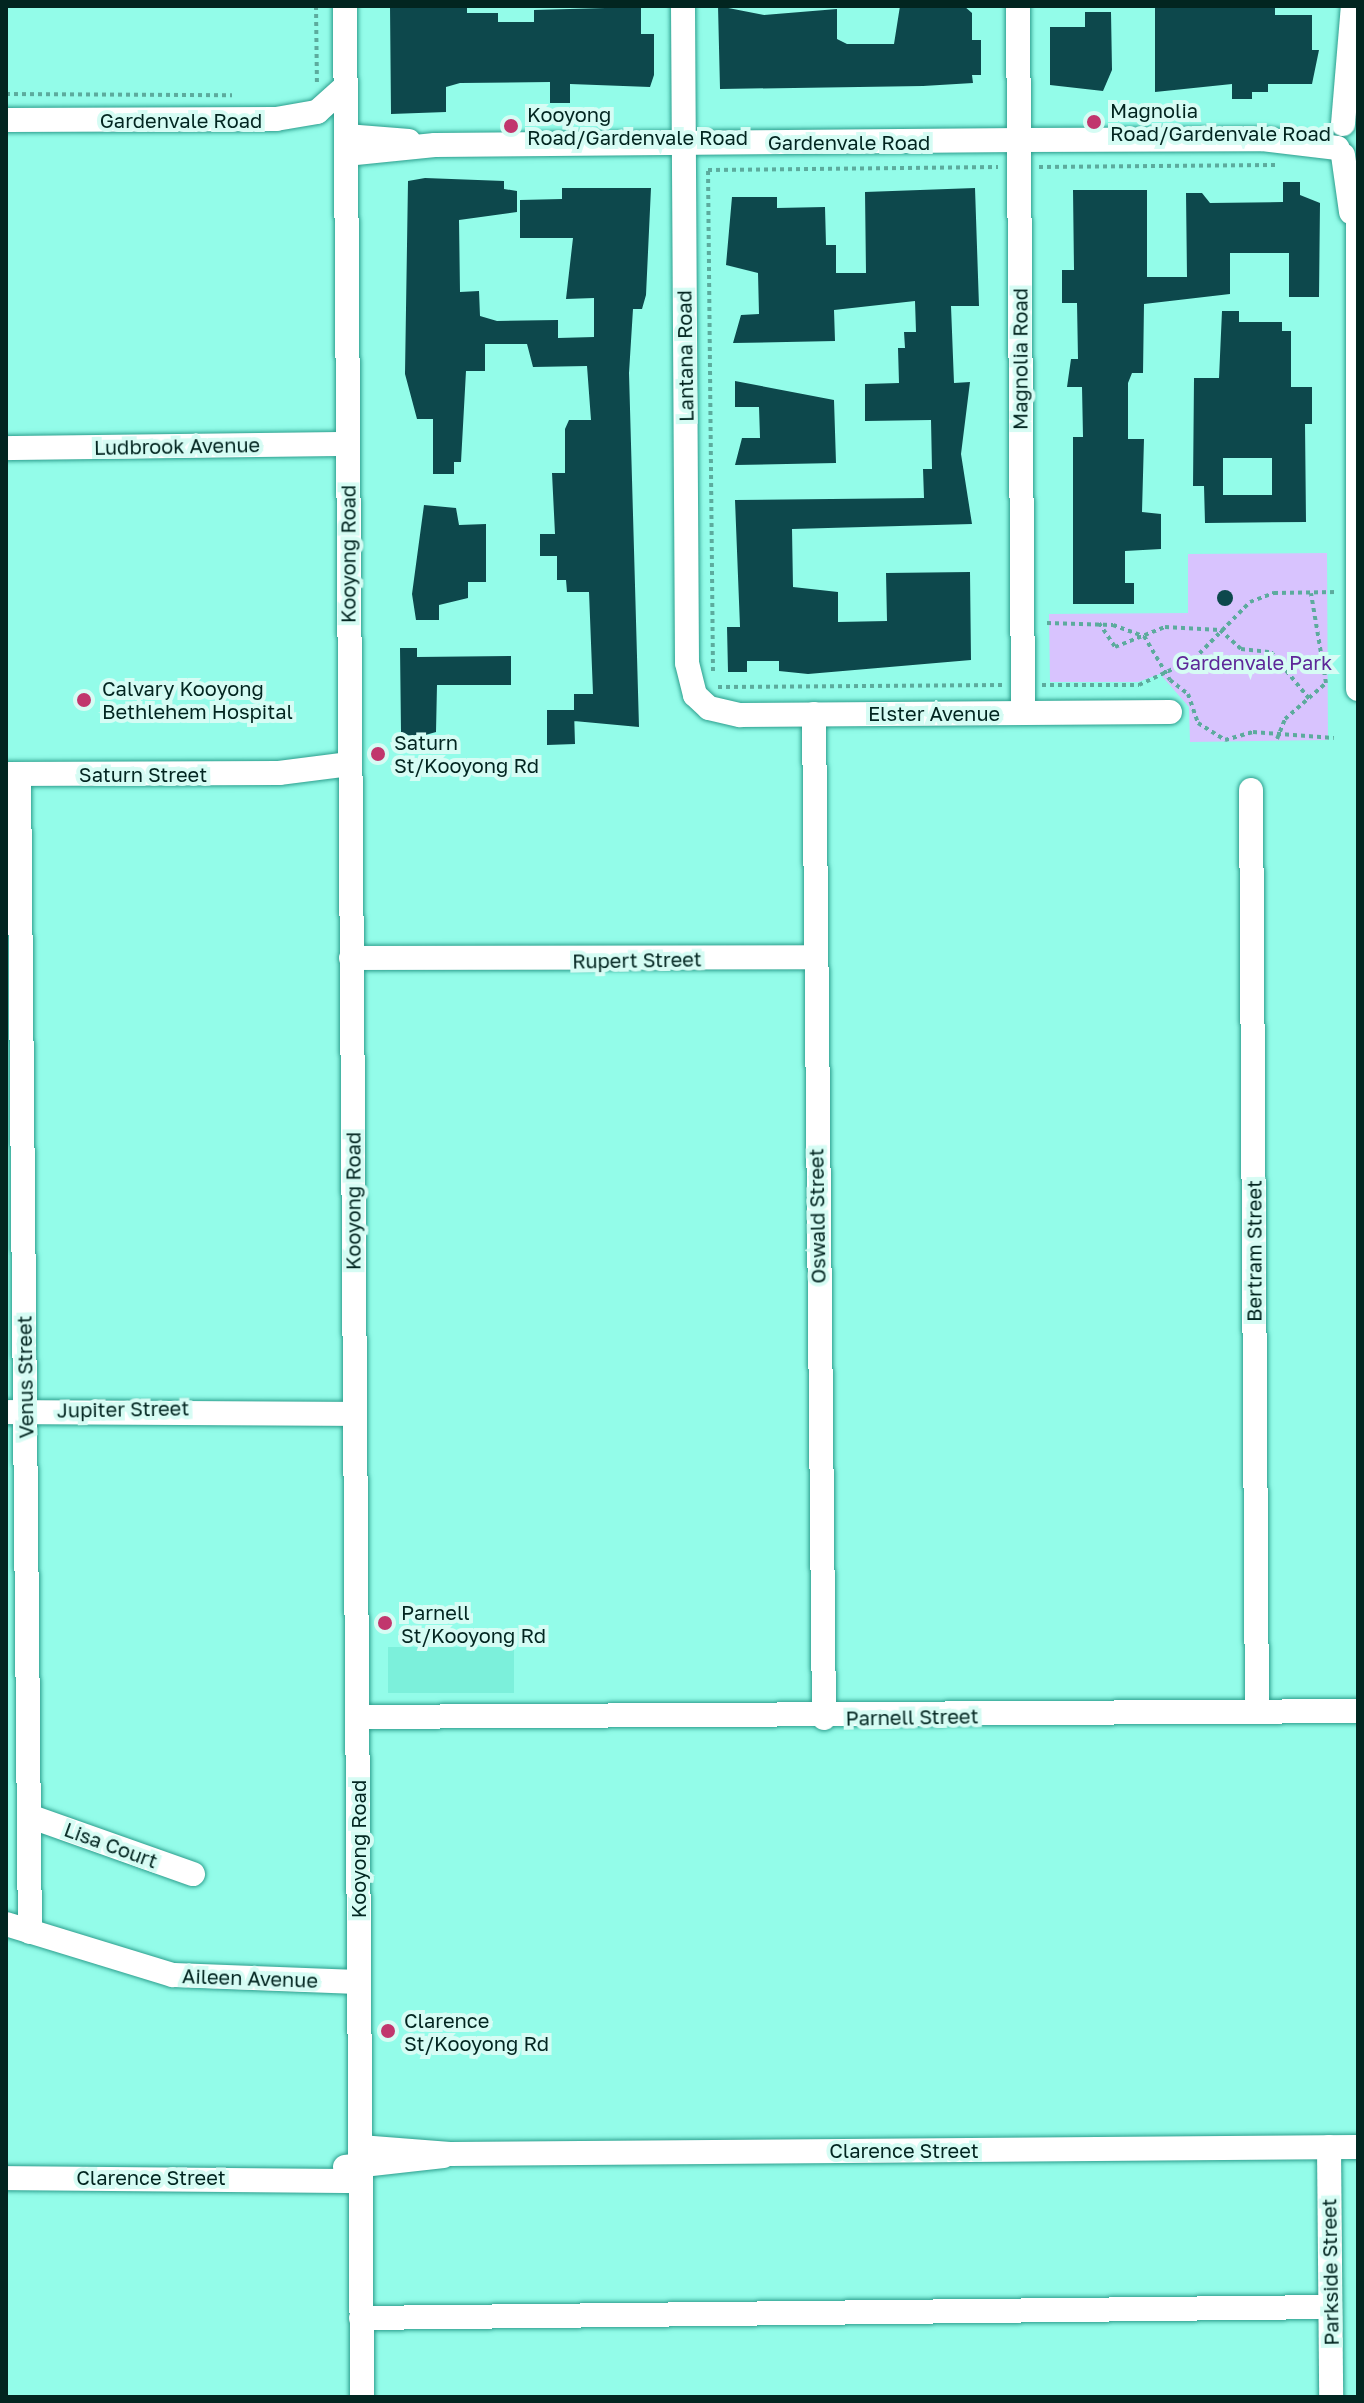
<!DOCTYPE html>
<style>
body{margin:0}
#map{position:relative;width:1364px;height:2403px;overflow:hidden;background:#93fce9;font-family:"Golos Text",sans-serif}
div>[style]{position:absolute}
[style*='--x']{left:calc(var(--x)*1px);top:calc(var(--y)*1px);width:calc(var(--w)*1px);rotate:calc(var(--a)*1deg)}
.built>*{inset:0;background:#7cf0db;transform-origin:0 0}
.green>*{inset:0;background:#d8c3fe}
.building>*{inset:0;background:#0d484c}
.round{border-radius:50%}
.path>*{height:4px;margin-top:-2px;transform-origin:0;background:repeating-linear-gradient(90deg,#5cab9d 0 4px,transparent 0 8px)}
.roads{filter:drop-shadow(0 0 2px #2c9e8d) drop-shadow(0 0 2px #2c9e8d)}
.minor>*{height:24px;margin:-12px;padding:0 12px;transform-origin:12px;border-radius:12px;background:#fff}
.dots>*{width:22px;height:22px;translate:-50% -50%;box-sizing:border-box;border:4px solid #d6fcf4;border-radius:50%}
span{translate:-50% -50%;white-space:nowrap;text-align:center;line-height:1.15;-webkit-text-stroke:8px #d6fcf4;paint-order:stroke}
.poi-label{font-size:20px;color:#022520}
.left{translate:0 -50%;text-align:left}
.street-label{font-size:20px;color:#022520}
.park-label{font-size:20px;color:#5e2899}
.frame{position:absolute;inset:0;border:8px solid #022520;pointer-events:none}
</style>
<div id="map">
<div class="built">
<i style="left:514px;top:1647px;width:46px;height:126px;rotate:90deg"></i>
</div>
<div class="green">
<i style="clip-path:polygon(1327px 553px,1328px 740px,1190px 742px,1189px 707px,1160px 674px,1138px 682px,1050px 682px,1049px 614px,1188px 613px,1188px 554px)"></i>
</div>
<div class="building">
<i style="clip-path:polygon(390px 6px,467px 6px,467px 13px,498px 13px,498px 22px,534px 22px,534px 10px,641px 7px,641px 34px,654px 34px,654px 75px,650px 87px,570px 84px,570px 103px,550px 103px,550px 82px,460px 83px,446px 87px,446px 112px,391px 114px)"></i>
<i style="clip-path:polygon(718px 6px,764px 15px,837px 9px,837px 39px,847px 44px,894px 44px,900px 6px,964px 6px,972px 13px,972px 40px,981px 40px,981px 75px,972px 75px,973px 83px,923px 86px,720px 89px)"></i>
<i style="clip-path:polygon(1155px 6px,1275px 6px,1275px 15px,1312px 15px,1312px 50px,1319px 50px,1312px 84px,1268px 84px,1268px 92px,1252px 92px,1252px 99px,1232px 99px,1232px 84px,1155px 92px)"></i>
<i style="clip-path:polygon(1085px 12px,1111px 12px,1112px 70px,1103px 91px,1050px 85px,1050px 27px,1085px 27px)"></i>
<i style="clip-path:polygon(425px 178px,504px 181px,504px 189px,517px 191px,517px 212px,459px 220px,460px 292px,479px 291px,480px 316px,497px 321px,558px 320px,558px 338px,594px 337px,594px 298px,566px 299px,573px 238px,520px 238px,520px 200px,562px 199px,562px 188px,651px 188px,646px 295px,642px 309px,633px 309px,629px 373px,639px 727px,574px 721px,574px 710px,575px 744px,547px 745px,547px 710px,574px 710px,574px 694px,593px 694px,589px 592px,567px 592px,566px 580px,557px 580px,557px 556px,540px 556px,540px 534px,555px 534px,552px 473px,565px 473px,565px 429px,569px 420px,591px 420px,587px 366px,533px 367px,527px 344px,485px 344px,485px 371px,466px 371px,461px 462px,454px 462px,454px 474px,433px 474px,433px 419px,417px 419px,405px 374px,408px 181px)"></i>
<i style="clip-path:polygon(1283px 182px,1300px 182px,1300px 195px,1320px 203px,1319px 297px,1289px 297px,1289px 253px,1230px 253px,1230px 294px,1144px 304px,1143px 373px,1132px 373px,1128px 383px,1128px 439px,1144px 439px,1142px 512px,1161px 514px,1161px 549px,1125px 551px,1125px 583px,1134px 583px,1134px 604px,1073px 604px,1073px 437px,1083px 437px,1082px 387px,1067px 387px,1071px 359px,1078px 359px,1077px 303px,1062px 303px,1062px 270px,1074px 270px,1073px 190px,1147px 190px,1147px 277px,1187px 277px,1186px 193px,1202px 193px,1210px 203px,1283px 202px)"></i>
<i style="clip-path:polygon(975px 188px,979px 306px,951px 306px,954px 383px,970px 382px,961px 454px,972px 524px,792px 529px,793px 587px,838px 592px,838px 622px,887px 621px,886px 573px,970px 572px,971px 660px,808px 674px,779px 671px,779px 661px,747px 661px,747px 672px,728px 672px,727px 627px,740px 627px,735px 500px,924px 498px,923px 469px,932px 469px,931px 420px,865px 421px,865px 384px,899px 383px,898px 348px,905px 348px,904px 332px,916px 332px,915px 301px,834px 310px,835px 341px,733px 343px,741px 315px,759px 314px,758px 273px,726px 265px,732px 197px,777px 197px,777px 208px,825px 207px,826px 245px,836px 245px,836px 273px,866px 273px,865px 192px)"></i>
<i style="clip-path:polygon(evenodd,1222px 311px,1239px 311px,1239px 322px,1282px 322px,1282px 331px,1291px 331px,1291px 387px,1312px 387px,1312px 424px,1305px 424px,1306px 522px,1205px 523px,1204px 486px,1193px 486px,1194px 378px,1219px 378px,1222px 311px,1223px 458px,1272px 458px,1272px 495px,1223px 495px,1223px 458px)"></i>
<i style="clip-path:polygon(735px 381px,834px 400px,836px 463px,735px 465px,742px 438px,760px 438px,759px 407px,735px 407px)"></i>
<i style="clip-path:polygon(424px 505px,456px 508px,459px 525px,486px 524px,486px 582px,468px 582px,468px 598px,439px 605px,439px 620px,416px 620px,412px 594px)"></i>
<i class="round" style="left:1217px;top:590px;width:16px;height:16px"></i>
<i style="clip-path:polygon(400px 648px,417px 648px,417px 657px,511px 656px,511px 685px,437px 685px,436px 732px,415px 738px,401px 732px)"></i>
</div>
<div class="path">
<i style="--x:316;--y:6;--w:79;--a:89.3"></i>
<i style="--x:6;--y:94;--w:226;--a:0.3"></i>
<i style="--x:1039;--y:167;--w:239;--a:-0.5"></i>
<i style="--x:1047;--y:623;--w:66;--a:1.7"></i>
<i style="--x:1113;--y:625;--w:33;--a:20"></i>
<i style="--x:1144;--y:636;--w:51;--a:59.4"></i>
<i style="--x:1170;--y:680;--w:23;--a:38"></i>
<i style="--x:1188;--y:694;--w:31;--a:71"></i>
<i style="--x:1198;--y:723;--w:32;--a:32"></i>
<i style="--x:1225;--y:740;--w:29;--a:-16"></i>
<i style="--x:1253;--y:732;--w:81;--a:4.2"></i>
<i style="--x:1099;--y:623;--w:29;--a:56"></i>
<i style="--x:1115;--y:647;--w:54;--a:-21.8"></i>
<i style="--x:1165;--y:627;--w:55;--a:3.1"></i>
<i style="--x:1220;--y:630;--w:28;--a:42"></i>
<i style="--x:1241;--y:649;--w:30;--a:6"></i>
<i style="--x:1271;--y:652;--w:63;--a:50.8"></i>
<i style="--x:713;--y:671;--w:501;--a:-90.57"></i>
<i style="--x:708;--y:170;--w:290;--a:-0.6"></i>
<i style="--x:1042;--y:685;--w:97;--a:0"></i>
<i style="--x:1139;--y:685;--w:61;--a:-25.3"></i>
<i style="--x:1194;--y:659;--w:80;--a:-45.5"></i>
<i style="--x:1250;--y:602;--w:26;--a:-21"></i>
<i style="--x:1274;--y:593;--w:63;--a:-0.9"></i>
<i style="--x:718;--y:687;--w:284;--a:-0.4"></i>
<i style="--x:1277;--y:739;--w:22;--a:-68"></i>
<i style="--x:1285;--y:719;--w:55;--a:-41.3"></i>
<i style="--x:1326;--y:683;--w:91;--a:-99.5"></i>
</div>
<div class="roads">
<div class="minor">
<i style="--x:345;--y:6;--w:2391;--a:89.59"></i>
<i style="--x:683;--y:6;--w:657;--a:89.65"></i>
<i style="--x:687;--y:663;--w:33;--a:76"></i>
<i style="--x:695;--y:695;--w:19;--a:43"></i>
<i style="--x:709;--y:708;--w:32;--a:13"></i>
<i style="--x:740;--y:715;--w:430;--a:-0.4"></i>
<i style="--x:1018;--y:6;--w:707;--a:89.59"></i>
<i style="--x:6;--y:120;--w:270;--a:-0.2"></i>
<i style="--x:276;--y:119;--w:42;--a:-9.7"></i>
<i style="--x:317;--y:112;--w:38;--a:-42"></i>
<i style="--x:1343;--y:124;--w:118;--a:-85.2"></i>
<i style="--x:346;--y:136;--w:63;--a:4.5"></i>
<i style="--x:346;--y:154;--w:89;--a:-5.8"></i>
<i style="--x:435;--y:145;--w:584;--a:-0.49"></i>
<i style="--x:1019;--y:140;--w:243;--a:-0.2"></i>
<i style="--x:1262;--y:139;--w:76;--a:6.8"></i>
<i style="--x:1343;--y:155;--w:58;--a:82"></i>
<i style="--x:1358;--y:193;--w:496;--a:90"></i>
<i style="--x:6;--y:448;--w:342;--a:-0.7"></i>
<i style="--x:814;--y:714;--w:1004;--a:89.43"></i>
<i style="--x:6;--y:774;--w:273;--a:-0.2"></i>
<i style="--x:279;--y:773;--w:71;--a:-7.3"></i>
<i style="--x:19;--y:774;--w:1158;--a:89.46"></i>
<i style="--x:1251;--y:790;--w:921;--a:89.63"></i>
<i style="--x:351;--y:958;--w:462;--a:-0.1"></i>
<i style="--x:6;--y:1412;--w:349;--a:0.3"></i>
<i style="--x:357;--y:1717;--w:1001;--a:-0.34"></i>
<i style="--x:29;--y:1816;--w:174;--a:19.5"></i>
<i style="--x:6;--y:1924;--w:175;--a:17"></i>
<i style="--x:173;--y:1975;--w:186;--a:2.2"></i>
<i style="--x:360;--y:2147;--w:90;--a:4.4"></i>
<i style="--x:450;--y:2154;--w:908;--a:-0.44"></i>
<i style="--x:1329;--y:2147;--w:250;--a:89.5"></i>
<i style="--x:345;--y:2167;--w:99;--a:-6.4"></i>
<i style="--x:6;--y:2178;--w:355;--a:0.5"></i>
<i style="--x:361;--y:2318;--w:969;--a:-0.65"></i>
</div>
</div>
<div class="dots">
<i style="left:1094px;top:122px;background:#c1366d"></i>
<i style="left:511px;top:126px;background:#c1366d"></i>
<i style="left:84px;top:700px;background:#c1366d"></i>
<i style="left:378px;top:754px;background:#c1366d"></i>
<i style="left:385px;top:1623px;background:#c1366d"></i>
<i style="left:388px;top:2031px;background:#c1366d"></i>
</div>
<div class="poi-label">
<span class="left" style="left:1110px;top:122px">Magnolia<br>Road/Gardenvale Road</span>
<span class="left" style="left:527px;top:126px">Kooyong<br>Road/Gardenvale Road</span>
<span class="left" style="left:102px;top:700px">Calvary Kooyong<br>Bethlehem Hospital</span>
<span class="left" style="left:394px;top:754px">Saturn<br>St/Kooyong Rd</span>
<span class="left" style="left:401px;top:1624px">Parnell<br>St/Kooyong Rd</span>
<span class="left" style="left:404px;top:2032px">Clarence<br>St/Kooyong Rd</span>
</div>
<div class="street-label">
<span style="left:181px;top:120px">Gardenvale Road</span>
<span style="left:849px;top:142px">Gardenvale Road</span>
<span style="left:685px;top:356px;rotate:-91deg">Lantana Road</span>
<span style="left:1020px;top:359px;rotate:-90deg">Magnolia Road</span>
<span style="left:177px;top:446px;rotate:-1deg">Ludbrook Avenue</span>
<span style="left:348px;top:554px;rotate:-90deg">Kooyong Road</span>
<span style="left:934px;top:713px">Elster Avenue</span>
<span style="left:143px;top:774px">Saturn Street</span>
<span style="left:637px;top:960px;rotate:-1deg">Rupert Street</span>
<span style="left:353px;top:1201px;rotate:-90deg">Kooyong Road</span>
<span style="left:817px;top:1216px;rotate:-91deg">Oswald Street</span>
<span style="left:1254px;top:1251px;rotate:-90deg">Bertram Street</span>
<span style="left:25px;top:1377px;rotate:-91deg">Venus Street</span>
<span style="left:123px;top:1409px;rotate:-1deg">Jupiter Street</span>
<span style="left:912px;top:1717px;rotate:-1deg">Parnell Street</span>
<span style="left:111px;top:1845px;rotate:20deg">Lisa Court</span>
<span style="left:358px;top:1849px;rotate:-90deg">Kooyong Road</span>
<span style="left:250px;top:1978px;rotate:2deg">Aileen Avenue</span>
<span style="left:904px;top:2150px">Clarence Street</span>
<span style="left:151px;top:2177px">Clarence Street</span>
<span style="left:1330px;top:2272px;rotate:-91deg">Parkside Street</span>
</div>
<div class="park-label">
<span style="left:1254px;top:662px">Gardenvale Park</span>
</div>
<div class="frame"></div>
</div>
